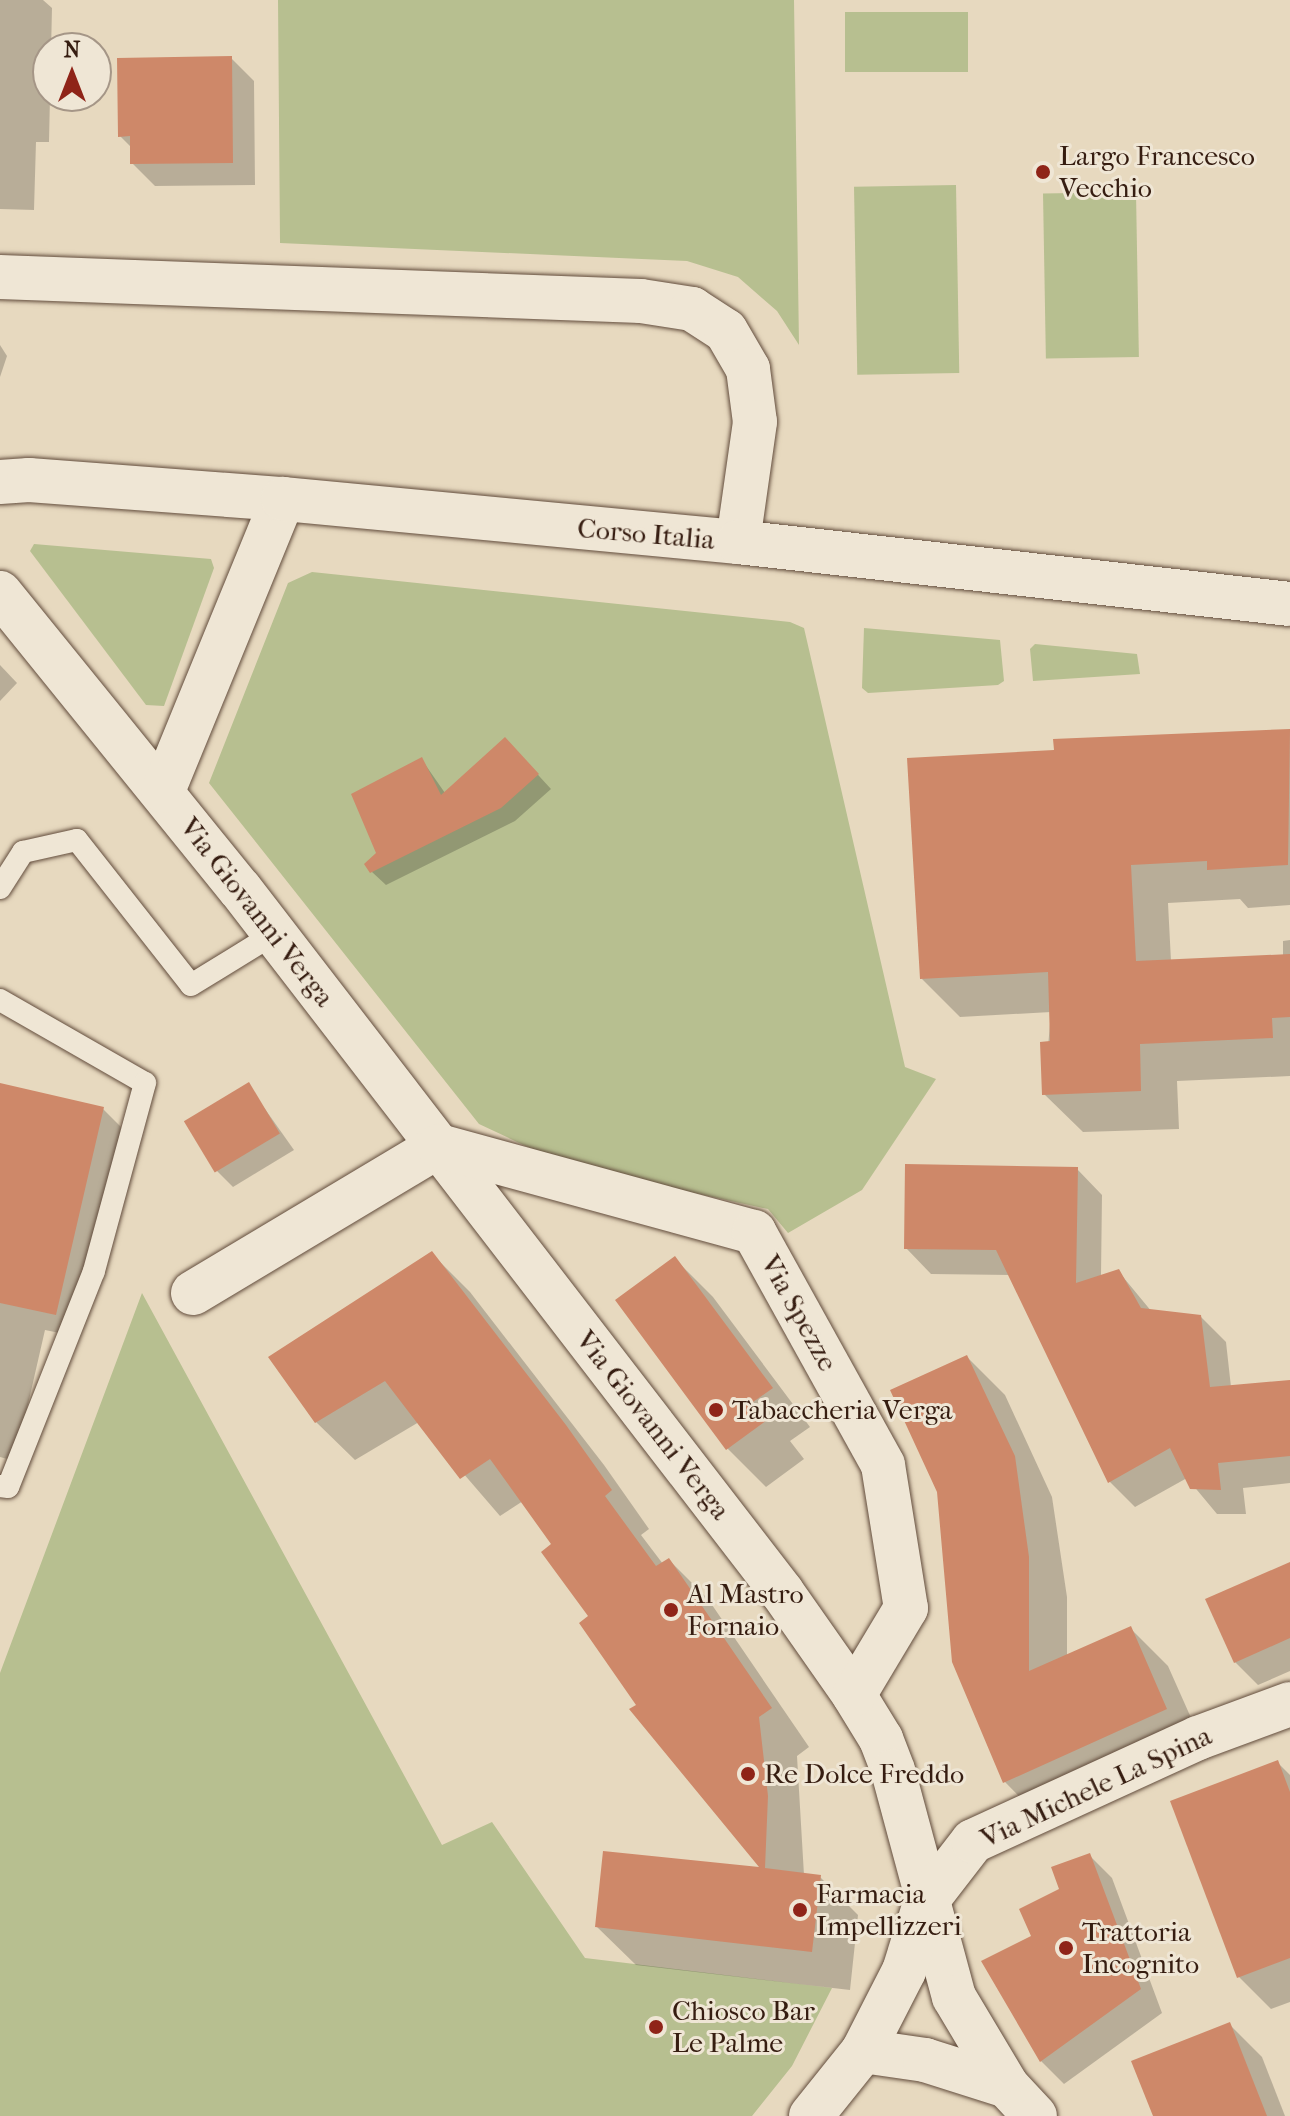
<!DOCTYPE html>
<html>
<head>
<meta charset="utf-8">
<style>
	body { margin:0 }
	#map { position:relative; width:1290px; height:2116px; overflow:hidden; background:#e7d9bf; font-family:"IM FELL French Canon",serif }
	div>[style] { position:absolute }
	.green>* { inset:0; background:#b7bf90; transform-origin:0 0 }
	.shadow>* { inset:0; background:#0003 }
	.building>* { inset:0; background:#ce8869; transform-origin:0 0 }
	.roads { filter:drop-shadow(0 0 2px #624c3c) drop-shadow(0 0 2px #624c3c) }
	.lane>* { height:22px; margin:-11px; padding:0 11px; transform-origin:11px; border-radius:11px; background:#efe6d5 }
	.street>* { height:44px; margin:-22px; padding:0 22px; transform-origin:22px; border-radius:22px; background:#efe6d5 }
	.secondary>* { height:44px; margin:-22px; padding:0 22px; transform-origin:22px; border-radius:22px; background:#efe6d5 }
	.dots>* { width:22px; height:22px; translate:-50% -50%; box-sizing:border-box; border:4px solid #efe6d5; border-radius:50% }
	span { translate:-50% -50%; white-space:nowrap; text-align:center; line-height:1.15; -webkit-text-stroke:6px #efe6d5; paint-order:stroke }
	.poi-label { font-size:28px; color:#361d11 }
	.left { translate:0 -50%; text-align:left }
	.street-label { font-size:28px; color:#361d11 }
	.north { position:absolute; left:32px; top:32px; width:80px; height:80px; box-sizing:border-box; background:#efe6d5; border:2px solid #a59687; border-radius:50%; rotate:0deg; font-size:22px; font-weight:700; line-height:32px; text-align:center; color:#361d11 }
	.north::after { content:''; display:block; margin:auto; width:28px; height:36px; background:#8f2418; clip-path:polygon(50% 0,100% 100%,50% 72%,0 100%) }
</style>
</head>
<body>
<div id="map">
	<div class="green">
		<i style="clip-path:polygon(278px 0,794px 0,799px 345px,777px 311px,738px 277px,687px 261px,280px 243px)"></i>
		<i style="left:968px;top:12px;width:60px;height:123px;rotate:90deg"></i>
		<i style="left:956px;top:185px;width:188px;height:102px;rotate:89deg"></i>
		<i style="left:1136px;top:192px;width:165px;height:93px;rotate:89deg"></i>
		<i style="clip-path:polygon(34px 544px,211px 559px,214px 568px,164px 706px,146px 705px,30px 551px)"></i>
		<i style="clip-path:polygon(312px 572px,790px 622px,804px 628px,905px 1067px,936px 1079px,862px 1190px,788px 1233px,768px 1209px,566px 1165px,479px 1124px,209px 783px,288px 583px)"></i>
		<i style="clip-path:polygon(864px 628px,1000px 640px,1004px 681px,998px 685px,868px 693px,862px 688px)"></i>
		<i style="clip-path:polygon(1035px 644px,1137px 654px,1140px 674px,1033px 681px,1030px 649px)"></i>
		<i style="clip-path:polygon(142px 1293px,442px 1845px,492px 1822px,585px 1958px,832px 1988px,792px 2066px,752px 2116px,0 2116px,0 1673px)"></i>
	</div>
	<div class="shadow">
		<i style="clip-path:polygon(0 0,43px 0,52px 8px,49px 142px,36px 142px,34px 210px,0 209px)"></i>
		<i style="clip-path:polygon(231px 58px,254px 81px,255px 185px,155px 186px,132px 163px,132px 148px,120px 136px)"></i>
		<i style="clip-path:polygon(0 345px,7px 356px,0 377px)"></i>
		<i style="clip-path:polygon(0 665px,17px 683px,0 701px)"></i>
		<i style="clip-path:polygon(1290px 730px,1290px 905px,1248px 908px,1240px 899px,1168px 903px,1171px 961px,1283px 956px,1283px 941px,1290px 940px,1290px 1076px,1177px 1081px,1179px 1129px,1083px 1132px,1044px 1094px,1051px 1012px,960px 1017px,922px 979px,1056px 751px,1055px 741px)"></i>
		<i style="clip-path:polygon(518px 753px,551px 789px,515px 821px,386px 885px,372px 872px,422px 760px,445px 793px)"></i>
		<i style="clip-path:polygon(0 1085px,103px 1109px,126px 1132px,79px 1337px,45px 1330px,15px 1461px,0 1457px)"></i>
		<i style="clip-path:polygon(248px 1085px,294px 1150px,233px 1187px,217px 1171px)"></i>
		<i style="clip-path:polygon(1077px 1169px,1102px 1195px,1101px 1277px,1119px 1272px,1152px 1312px,1200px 1316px,1226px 1342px,1231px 1387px,1290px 1382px,1290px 1483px,1243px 1488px,1246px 1514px,1217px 1514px,1187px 1478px,1135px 1507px,1110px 1482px,1010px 1275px,931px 1274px,906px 1248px)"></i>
		<i style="clip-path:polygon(432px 1254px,470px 1292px,604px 1465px,649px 1529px,641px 1535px,663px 1564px,669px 1560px,708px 1599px,809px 1747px,797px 1756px,804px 1875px,820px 1877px,858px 1915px,850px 1990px,636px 1965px,597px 1927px,764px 1870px,639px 1705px,554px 1544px,523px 1501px,500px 1516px,419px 1422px,355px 1460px,316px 1422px)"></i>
		<i style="clip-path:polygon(675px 1259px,713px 1297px,810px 1427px,790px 1441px,804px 1459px,766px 1487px,728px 1449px,618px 1301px)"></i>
		<i style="clip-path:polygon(967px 1357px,1005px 1395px,1052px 1497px,1067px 1597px,1067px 1657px,1130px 1628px,1168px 1666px,1204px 1747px,1043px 1821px,1005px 1782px,954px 1662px)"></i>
		<i style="clip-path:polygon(1290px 1564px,1290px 1671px,1258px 1685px,1235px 1662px)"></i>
		<i style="clip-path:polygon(1277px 1762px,1290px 1775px,1290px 2002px,1271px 2009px,1239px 1977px)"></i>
		<i style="clip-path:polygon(1089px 1855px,1112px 1878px,1162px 2013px,1064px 2084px,1041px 2061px,984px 1962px,1034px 1937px)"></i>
		<i style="clip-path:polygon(1229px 2024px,1262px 2057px,1285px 2116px,1155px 2116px)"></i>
	</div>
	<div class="building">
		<i style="clip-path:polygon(232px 56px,233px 163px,130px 164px,130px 136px,118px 137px,117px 58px)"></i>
		<i style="clip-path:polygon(1290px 729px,1288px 865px,1207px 870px,1207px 861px,1131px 865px,1136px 961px,1290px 954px,1290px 1017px,1272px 1018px,1273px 1038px,1140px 1044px,1141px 1091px,1042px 1095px,1040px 1042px,1050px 1041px,1048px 972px,920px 979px,907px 758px,1054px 750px,1053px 739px)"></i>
		<i style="clip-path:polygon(505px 737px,539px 774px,501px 808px,370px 873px,364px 864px,376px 853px,351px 794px,422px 757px,441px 795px)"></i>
		<i style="left:249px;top:1082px;width:60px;height:76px;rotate:59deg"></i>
		<i style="clip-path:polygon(0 1083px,104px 1107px,56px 1315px,0 1303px)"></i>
		<i style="clip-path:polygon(905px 1164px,1078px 1167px,1076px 1283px,1119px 1269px,1141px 1308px,1201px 1315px,1210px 1387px,1290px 1380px,1290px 1456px,1218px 1463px,1221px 1490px,1190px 1489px,1170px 1448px,1108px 1483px,996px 1250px,904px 1249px)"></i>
		<i style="clip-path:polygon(432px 1251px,566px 1425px,612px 1490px,605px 1496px,656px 1566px,669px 1558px,772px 1708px,759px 1717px,768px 1796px,765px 1868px,821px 1875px,812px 1952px,595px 1927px,603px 1851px,759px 1867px,629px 1709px,636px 1705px,579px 1623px,588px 1616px,541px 1552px,551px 1544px,490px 1459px,460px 1479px,385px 1381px,315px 1423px,268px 1357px)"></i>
		<i style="clip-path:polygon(675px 1256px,773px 1388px,753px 1402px,767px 1420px,726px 1450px,615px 1300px)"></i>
		<i style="clip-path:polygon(967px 1355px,1015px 1456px,1029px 1557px,1029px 1671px,1131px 1626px,1167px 1709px,1003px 1783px,952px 1662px,937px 1492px,890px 1390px)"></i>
		<i style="clip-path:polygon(1290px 1562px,1290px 1638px,1234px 1663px,1205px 1599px)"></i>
		<i style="clip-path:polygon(1278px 1760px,1290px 1792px,1290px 1958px,1237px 1978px,1170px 1801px)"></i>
		<i style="clip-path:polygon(1090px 1853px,1141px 1989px,1040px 2062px,981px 1961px,1031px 1936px,1019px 1909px,1059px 1889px,1051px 1867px)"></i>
		<i style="clip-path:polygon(1230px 2022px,1267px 2116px,1153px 2116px,1131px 2061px)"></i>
	</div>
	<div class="roads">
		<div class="lane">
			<i style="left:0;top:888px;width:43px;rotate:-57.4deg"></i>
			<i style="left:23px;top:852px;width:55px;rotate:-12.5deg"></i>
			<i style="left:77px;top:840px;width:184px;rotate:51.8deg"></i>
			<i style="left:191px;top:985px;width:97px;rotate:-31.6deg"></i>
			<i style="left:0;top:1000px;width:167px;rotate:29.8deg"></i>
			<i style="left:145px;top:1083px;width:195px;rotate:105.2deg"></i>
			<i style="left:94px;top:1271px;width:232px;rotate:111.7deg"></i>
			<i style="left:8px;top:1487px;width:8px;rotate:-173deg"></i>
		</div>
		<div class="street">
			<i style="left:0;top:277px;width:641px;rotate:2.14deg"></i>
			<i style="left:641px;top:301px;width:52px;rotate:8.9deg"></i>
			<i style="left:692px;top:309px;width:40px;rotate:32.9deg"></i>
			<i style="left:726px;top:331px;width:44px;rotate:59.9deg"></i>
			<i style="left:748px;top:369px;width:53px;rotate:82.5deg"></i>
			<i style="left:755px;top:422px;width:121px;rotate:98.1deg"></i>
			<i style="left:0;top:593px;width:381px;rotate:51deg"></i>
			<i style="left:240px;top:889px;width:888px;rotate:52.37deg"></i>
			<i style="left:782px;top:1592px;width:126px;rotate:55deg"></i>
			<i style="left:854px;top:1695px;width:52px;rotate:58.5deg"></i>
			<i style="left:881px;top:1739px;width:34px;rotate:69deg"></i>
			<i style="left:893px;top:1771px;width:234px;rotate:74.9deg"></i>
			<i style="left:954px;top:1997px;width:104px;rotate:59.2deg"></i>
			<i style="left:1007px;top:2086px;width:41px;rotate:47deg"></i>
			<i style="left:163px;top:791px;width:316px;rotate:-67.7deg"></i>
			<i style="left:193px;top:1293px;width:287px;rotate:-30.9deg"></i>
			<i style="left:439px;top:1146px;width:327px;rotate:15.3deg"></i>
			<i style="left:754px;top:1232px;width:266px;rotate:61deg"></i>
			<i style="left:883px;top:1465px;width:145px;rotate:80.9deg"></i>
			<i style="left:906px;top:1608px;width:101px;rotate:120.9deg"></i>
			<i style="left:863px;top:2051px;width:63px;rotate:8.3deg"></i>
			<i style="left:925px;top:2060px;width:86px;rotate:17.6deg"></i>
			<i style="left:811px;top:2116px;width:83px;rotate:-51.3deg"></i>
			<i style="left:863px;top:2051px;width:90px;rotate:-62.9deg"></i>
			<i style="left:904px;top:1971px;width:71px;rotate:-72.8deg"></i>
			<i style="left:925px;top:1903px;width:78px;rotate:-52.3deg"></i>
			<i style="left:973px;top:1841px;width:247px;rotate:-24.6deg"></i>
			<i style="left:1198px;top:1738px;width:98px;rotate:-20.3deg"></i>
		</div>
		<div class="secondary">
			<i style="left:0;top:482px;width:29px;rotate:-4deg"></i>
			<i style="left:29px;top:480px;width:255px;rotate:4.3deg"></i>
			<i style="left:283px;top:499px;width:457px;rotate:5.4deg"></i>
			<i style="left:738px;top:542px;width:555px;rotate:6.41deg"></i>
		</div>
	</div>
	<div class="dots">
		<i style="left:1043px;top:172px;background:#8f2418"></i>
		<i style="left:716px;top:1410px;background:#8f2418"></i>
		<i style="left:671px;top:1610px;background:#8f2418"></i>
		<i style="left:748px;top:1774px;background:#8f2418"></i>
		<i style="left:800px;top:1910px;background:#8f2418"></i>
		<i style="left:1066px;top:1948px;background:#8f2418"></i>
		<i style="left:656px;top:2027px;background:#8f2418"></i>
	</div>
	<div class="poi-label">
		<span class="left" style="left:1059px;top:172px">Largo Francesco<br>Vecchio</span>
		<span class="left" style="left:732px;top:1410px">Tabaccheria Verga</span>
		<span class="left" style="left:687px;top:1610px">Al Mastro<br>Fornaio</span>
		<span class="left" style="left:764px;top:1774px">Re Dolce Freddo</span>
		<span class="left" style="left:816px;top:1910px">Farmacia<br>Impellizzeri</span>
		<span class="left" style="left:1082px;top:1948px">Trattoria<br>Incognito</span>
		<span class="left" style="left:672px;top:2027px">Chiosco Bar<br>Le Palme</span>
	</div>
	<div class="street-label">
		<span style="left:646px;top:534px;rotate:5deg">Corso Italia</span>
		<span style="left:257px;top:912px;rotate:52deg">Via Giovanni Verga</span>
		<span style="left:799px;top:1313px;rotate:61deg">Via Spezze</span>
		<span style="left:653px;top:1425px;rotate:52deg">Via Giovanni Verga</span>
		<span style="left:1096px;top:1787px;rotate:-25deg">Via Michele La Spina</span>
	</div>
	<div class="north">N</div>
</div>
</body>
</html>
